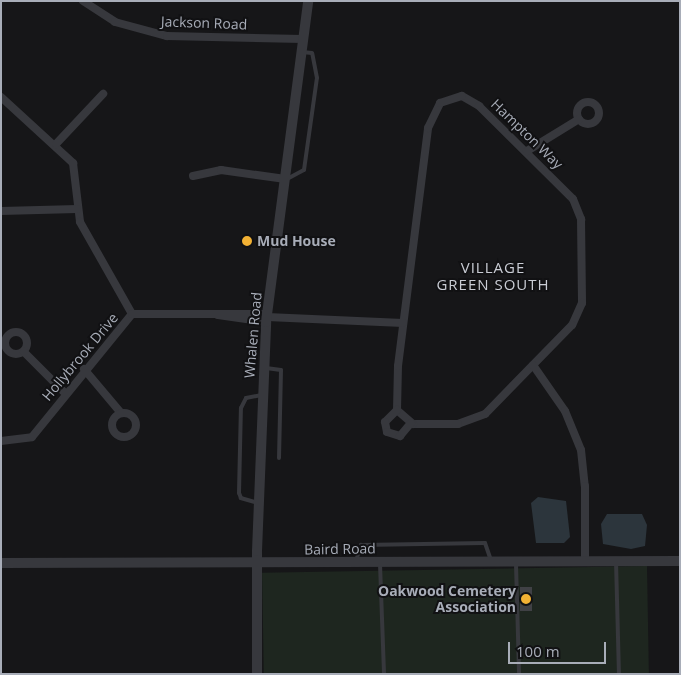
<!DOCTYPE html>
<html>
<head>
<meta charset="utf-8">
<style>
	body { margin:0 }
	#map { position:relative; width:681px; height:675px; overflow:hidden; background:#161618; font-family:"Open Sans",sans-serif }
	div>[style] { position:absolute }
	.green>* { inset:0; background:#1e261f; transform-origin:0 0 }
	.water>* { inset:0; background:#2c353c }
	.building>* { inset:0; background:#404145; transform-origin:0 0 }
	.service>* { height:4px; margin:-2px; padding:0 2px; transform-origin:2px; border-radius:2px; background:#37383d }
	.minor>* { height:8px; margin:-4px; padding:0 4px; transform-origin:4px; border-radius:4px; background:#37383d }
	.minor>.ring { margin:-4px; padding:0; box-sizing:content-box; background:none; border:8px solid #37383d; border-radius:50% }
	.tertiary>* { height:10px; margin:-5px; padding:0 5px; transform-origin:5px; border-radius:5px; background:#37383d }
	.dots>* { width:14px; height:14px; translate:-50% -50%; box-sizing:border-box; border:2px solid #111113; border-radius:50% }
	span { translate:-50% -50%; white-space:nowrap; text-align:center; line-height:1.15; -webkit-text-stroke:4px #111113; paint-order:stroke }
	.street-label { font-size:14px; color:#a8adb8 }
	.poi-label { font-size:14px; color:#a8adb8; font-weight:700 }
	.left { translate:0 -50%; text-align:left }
	.right { translate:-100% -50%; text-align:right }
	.neighbourhood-label { font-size:15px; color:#c9ccd4; letter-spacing:1px }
	.frame { position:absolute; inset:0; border:2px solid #a8adb8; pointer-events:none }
	.scale { position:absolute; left:508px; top:642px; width:98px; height:22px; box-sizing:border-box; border:2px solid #a8adb8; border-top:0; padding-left:6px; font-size:15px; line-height:18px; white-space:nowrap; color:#a8adb8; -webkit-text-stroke:4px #111113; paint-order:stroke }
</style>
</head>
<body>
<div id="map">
	<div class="green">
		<i style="left:647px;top:566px;width:108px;height:385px;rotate:89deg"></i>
	</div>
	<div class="water">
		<i style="clip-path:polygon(538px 497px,566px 501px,570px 537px,564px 543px,536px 543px,531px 503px)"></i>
		<i style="clip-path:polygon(607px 514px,642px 514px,647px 525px,645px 546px,631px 549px,603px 544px,601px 524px)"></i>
	</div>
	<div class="building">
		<i style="left:520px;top:587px;width:12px;height:24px"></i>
	</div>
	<div class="service">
		<i style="left:287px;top:179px;width:19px;rotate:-28deg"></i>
		<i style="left:304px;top:170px;width:93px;rotate:-82deg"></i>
		<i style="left:317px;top:78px;width:25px;rotate:-101deg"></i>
		<i style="left:312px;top:53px;width:10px;rotate:-174deg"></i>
		<i style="left:266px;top:368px;width:15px;rotate:8deg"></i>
		<i style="left:281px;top:370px;width:88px;rotate:91.3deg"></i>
		<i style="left:258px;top:503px;width:18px;rotate:-164deg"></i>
		<i style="left:241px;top:498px;width:5px;rotate:-112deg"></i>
		<i style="left:239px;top:493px;width:85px;rotate:-88.7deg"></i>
		<i style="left:241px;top:408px;width:11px;rotate:-63deg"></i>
		<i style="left:246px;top:398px;width:16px;rotate:-11deg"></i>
		<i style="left:356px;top:561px;width:17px;rotate:-73deg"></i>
		<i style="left:361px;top:545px;width:124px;rotate:-0.9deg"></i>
		<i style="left:485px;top:543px;width:18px;rotate:71deg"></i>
		<i style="left:616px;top:561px;width:113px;rotate:88.5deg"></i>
		<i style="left:380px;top:564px;width:110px;rotate:87.9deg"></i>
		<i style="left:516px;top:564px;width:110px;rotate:88.4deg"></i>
	</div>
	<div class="minor">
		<i style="left:83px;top:1px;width:38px;rotate:33deg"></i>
		<i style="left:115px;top:22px;width:54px;rotate:15.1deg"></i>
		<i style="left:167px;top:36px;width:136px;rotate:1.3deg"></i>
		<i style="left:462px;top:96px;width:20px;rotate:30deg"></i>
		<i style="left:479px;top:106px;width:132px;rotate:44.7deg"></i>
		<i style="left:573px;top:199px;width:22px;rotate:68deg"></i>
		<i style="left:581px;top:219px;width:84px;rotate:89.3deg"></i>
		<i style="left:582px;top:303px;width:24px;rotate:114deg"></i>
		<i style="left:572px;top:325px;width:124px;rotate:134.3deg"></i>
		<i style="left:485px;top:414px;width:29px;rotate:160deg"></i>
		<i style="left:458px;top:424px;width:45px;rotate:180deg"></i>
		<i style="left:413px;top:424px;width:21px;rotate:-139deg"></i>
		<i style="left:397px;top:410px;width:44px;rotate:-88.7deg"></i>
		<i style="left:398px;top:366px;width:240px;rotate:-82.8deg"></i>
		<i style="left:428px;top:128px;width:28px;rotate:-64deg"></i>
		<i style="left:440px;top:103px;width:23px;rotate:-18deg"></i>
		<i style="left:1px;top:97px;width:98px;rotate:42.5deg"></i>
		<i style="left:73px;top:163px;width:59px;rotate:83.2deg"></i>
		<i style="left:80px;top:222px;width:106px;rotate:60.5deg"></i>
		<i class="ring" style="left:577px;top:102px;width:14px;height:14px"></i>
		<i style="left:56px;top:144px;width:69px;rotate:-46.8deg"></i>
		<i style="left:527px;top:151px;width:61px;rotate:-31.6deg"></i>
		<i style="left:193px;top:176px;width:29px;rotate:-12deg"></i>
		<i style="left:221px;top:170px;width:65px;rotate:8deg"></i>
		<i style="left:1px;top:211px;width:76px;rotate:-1.5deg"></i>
		<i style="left:218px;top:315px;width:49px;rotate:8.3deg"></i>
		<i style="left:267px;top:317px;width:136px;rotate:2.5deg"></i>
		<i class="ring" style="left:5px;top:332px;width:14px;height:14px"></i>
		<i style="left:24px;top:352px;width:57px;rotate:45deg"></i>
		<i style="left:533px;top:365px;width:56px;rotate:55.2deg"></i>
		<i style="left:565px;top:411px;width:42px;rotate:67.7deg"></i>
		<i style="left:581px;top:450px;width:36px;rotate:84deg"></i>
		<i style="left:585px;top:486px;width:75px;rotate:90deg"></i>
		<i style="left:84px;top:369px;width:57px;rotate:49.9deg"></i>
		<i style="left:397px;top:410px;width:17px;rotate:135deg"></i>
		<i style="left:385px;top:422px;width:10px;rotate:79deg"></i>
		<i style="left:387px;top:432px;width:14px;rotate:17deg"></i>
		<i style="left:400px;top:436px;width:17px;rotate:-50deg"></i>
		<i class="ring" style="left:112px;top:413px;width:16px;height:16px"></i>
		<i style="left:1px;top:441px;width:31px;rotate:-7deg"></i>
		<i style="left:32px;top:437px;width:159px;rotate:-50.9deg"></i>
		<i style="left:132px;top:314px;width:135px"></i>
	</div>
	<div class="tertiary">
		<i style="left:1px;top:563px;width:679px;rotate:-0.17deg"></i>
		<i style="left:257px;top:674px;width:123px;rotate:-90deg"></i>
		<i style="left:257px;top:551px;width:229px;rotate:-87.7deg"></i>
		<i style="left:266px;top:322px;width:324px;rotate:-82.5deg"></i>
	</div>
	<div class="dots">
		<i style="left:247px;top:241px;background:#f2b134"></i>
		<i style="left:526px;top:599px;background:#f2b134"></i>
	</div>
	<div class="street-label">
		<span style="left:204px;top:23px;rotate:2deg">Jackson Road</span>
		<span style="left:527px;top:134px;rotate:44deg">Hampton Way</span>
		<span style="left:253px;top:335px;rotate:-85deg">Whalen Road</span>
		<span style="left:80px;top:357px;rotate:-50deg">Hollybrook Drive</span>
		<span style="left:340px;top:549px;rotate:-1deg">Baird Road</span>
	</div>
	<div class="poi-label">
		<span class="left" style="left:257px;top:241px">Mud House</span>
		<span class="right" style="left:516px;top:599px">Oakwood Cemetery<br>Association</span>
	</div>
	<div class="neighbourhood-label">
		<span style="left:493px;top:276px">VILLAGE<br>GREEN SOUTH</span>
	</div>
	<div class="frame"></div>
	<div class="scale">100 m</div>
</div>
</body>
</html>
